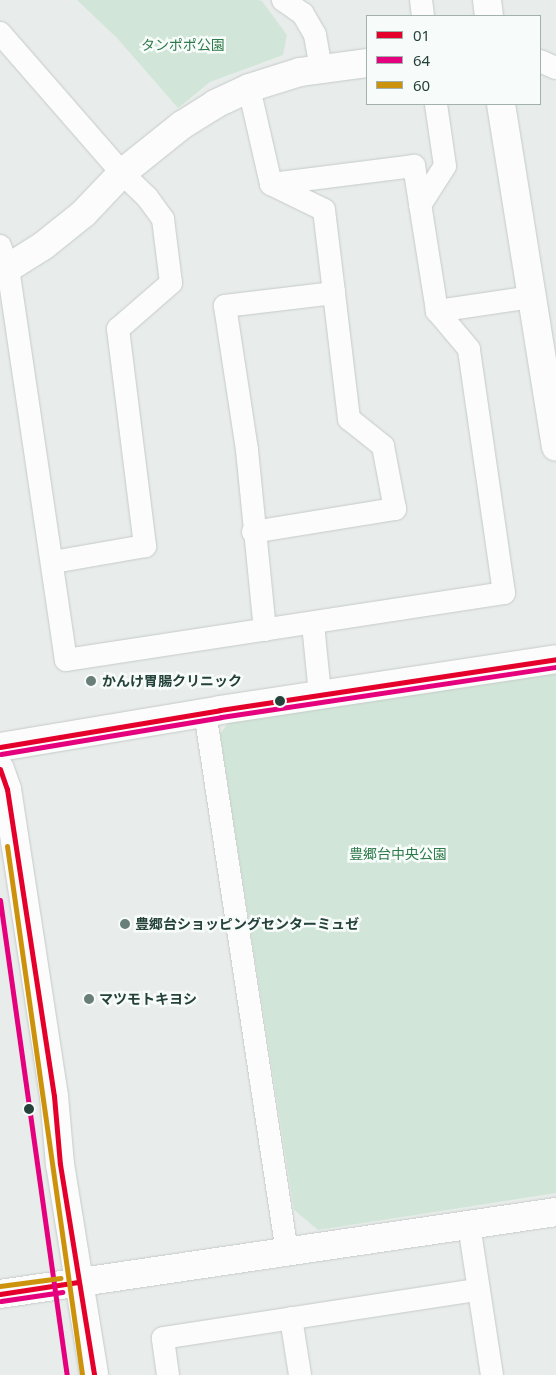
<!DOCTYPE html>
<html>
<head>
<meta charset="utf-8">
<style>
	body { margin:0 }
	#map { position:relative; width:556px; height:1375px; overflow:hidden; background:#e8edeb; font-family:"Noto Sans","Noto Sans JP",sans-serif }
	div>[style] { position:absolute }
	.green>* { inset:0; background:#d1e6d8 }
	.roads { filter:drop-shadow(0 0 1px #c5cac8) drop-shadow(0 0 1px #c5cac8) }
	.minor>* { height:22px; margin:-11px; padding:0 11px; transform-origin:11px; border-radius:11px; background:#fcfcfc }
	.tertiary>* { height:28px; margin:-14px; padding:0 14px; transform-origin:14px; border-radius:14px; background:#fcfcfc }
	.bus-1>* { height:5px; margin:-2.5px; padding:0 2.5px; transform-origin:2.5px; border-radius:2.5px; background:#e4002b }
	.bus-2>* { height:5px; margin:-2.5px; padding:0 2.5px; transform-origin:2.5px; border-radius:2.5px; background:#e5007d }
	.bus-3>* { height:5px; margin:-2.5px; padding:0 2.5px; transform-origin:2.5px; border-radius:2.5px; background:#cd920c }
	.dots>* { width:14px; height:14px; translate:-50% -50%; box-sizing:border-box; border:2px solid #f7fbf9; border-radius:50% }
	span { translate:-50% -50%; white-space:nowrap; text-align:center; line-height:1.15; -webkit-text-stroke:5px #f7fbf9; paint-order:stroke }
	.park-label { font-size:14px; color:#2d7a4b }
	.poi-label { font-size:14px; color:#24423a; font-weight:700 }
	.left { translate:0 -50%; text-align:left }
	.legend { position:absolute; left:366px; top:15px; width:175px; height:90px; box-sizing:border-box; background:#f7fbf9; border:1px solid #a3b1ad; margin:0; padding:6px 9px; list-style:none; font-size:15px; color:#24423a }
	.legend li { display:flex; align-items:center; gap:10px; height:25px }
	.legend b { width:25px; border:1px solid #a3b1ad }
</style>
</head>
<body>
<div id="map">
	<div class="green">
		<i style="clip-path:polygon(77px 0,258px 0,262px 1px,287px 35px,283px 55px,210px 82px,178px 108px,117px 38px)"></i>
		<i style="clip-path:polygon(556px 672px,556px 1193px,318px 1230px,294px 1210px,220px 734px,234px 715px)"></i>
	</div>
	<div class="roads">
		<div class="minor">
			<i style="left:283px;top:0;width:24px;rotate:35deg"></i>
			<i style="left:303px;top:14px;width:24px;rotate:60deg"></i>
			<i style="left:315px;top:35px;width:35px;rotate:80deg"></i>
			<i style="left:421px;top:0;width:16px;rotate:83deg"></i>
			<i style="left:0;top:33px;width:186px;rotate:48.9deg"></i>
			<i style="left:122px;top:173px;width:35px;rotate:44deg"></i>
			<i style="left:147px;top:197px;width:27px;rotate:54deg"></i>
			<i style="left:163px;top:219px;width:64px;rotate:82.9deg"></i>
			<i style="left:171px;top:283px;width:70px;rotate:139deg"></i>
			<i style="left:118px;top:329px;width:219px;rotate:82.9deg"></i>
			<i style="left:145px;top:546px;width:93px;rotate:170.1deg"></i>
			<i style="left:540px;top:61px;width:17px;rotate:24deg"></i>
			<i style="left:249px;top:88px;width:98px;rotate:77.1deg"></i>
			<i style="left:271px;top:184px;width:59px;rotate:26.1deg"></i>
			<i style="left:324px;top:210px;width:84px;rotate:83.1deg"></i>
			<i style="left:334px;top:293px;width:110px;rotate:173.2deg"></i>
			<i style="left:225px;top:306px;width:146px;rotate:81.3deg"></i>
			<i style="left:247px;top:450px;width:181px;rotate:84.3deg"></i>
			<i style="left:420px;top:205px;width:46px;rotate:-57.3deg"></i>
			<i style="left:445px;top:166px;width:63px;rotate:-98.3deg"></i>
			<i style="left:0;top:246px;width:23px;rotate:70deg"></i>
			<i style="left:8px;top:268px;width:396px;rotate:81.6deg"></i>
			<i style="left:66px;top:660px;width:443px;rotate:-8.7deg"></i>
			<i style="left:504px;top:593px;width:246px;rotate:-98.2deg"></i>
			<i style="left:469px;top:349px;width:50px;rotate:-130.1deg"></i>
			<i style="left:437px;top:311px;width:147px;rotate:-99deg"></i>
			<i style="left:414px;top:166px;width:144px;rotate:172.8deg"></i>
			<i style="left:437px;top:311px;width:96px;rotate:-8.4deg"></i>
			<i style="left:253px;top:532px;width:144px;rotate:-9.2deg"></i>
			<i style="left:395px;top:509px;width:64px;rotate:-100.8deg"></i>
			<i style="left:383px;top:446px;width:43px;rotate:-141.5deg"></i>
			<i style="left:349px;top:419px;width:127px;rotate:-96.8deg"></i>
			<i style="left:313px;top:624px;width:70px;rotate:84.3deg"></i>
			<i style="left:205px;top:712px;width:546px;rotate:81.37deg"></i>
			<i style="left:469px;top:1225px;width:152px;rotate:81.3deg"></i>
			<i style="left:291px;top:1318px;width:58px;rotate:81deg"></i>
			<i style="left:168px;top:1375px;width:37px;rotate:-98deg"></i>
			<i style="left:163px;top:1338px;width:319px;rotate:-8.7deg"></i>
		</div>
		<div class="tertiary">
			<i style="left:487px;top:0;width:16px;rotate:83deg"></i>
			<i style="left:501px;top:104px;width:347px;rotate:80.9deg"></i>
			<i style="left:0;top:270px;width:8px;rotate:-14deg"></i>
			<i style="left:8px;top:268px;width:41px;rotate:-32.2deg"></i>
			<i style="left:43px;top:246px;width:53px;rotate:-38.8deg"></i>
			<i style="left:84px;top:213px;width:55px;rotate:-46.5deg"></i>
			<i style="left:122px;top:173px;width:77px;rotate:-38.7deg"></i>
			<i style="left:182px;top:125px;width:39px;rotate:-32deg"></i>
			<i style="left:215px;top:104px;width:38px;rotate:-25deg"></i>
			<i style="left:249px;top:88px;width:53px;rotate:-17.4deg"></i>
			<i style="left:300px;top:72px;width:68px;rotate:-7.7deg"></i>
			<i style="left:0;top:747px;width:223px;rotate:-9.5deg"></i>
			<i style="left:220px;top:710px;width:340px;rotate:-8.6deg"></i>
			<i style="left:0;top:769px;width:21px;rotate:71deg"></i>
			<i style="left:7px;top:789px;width:311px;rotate:81.3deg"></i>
			<i style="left:54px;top:1096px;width:68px;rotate:85deg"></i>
			<i style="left:60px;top:1164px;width:214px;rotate:80.8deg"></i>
			<i style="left:0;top:1294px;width:562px;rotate:-8.39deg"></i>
		</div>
	</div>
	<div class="bus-1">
		<i style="left:0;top:747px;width:223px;rotate:-9.5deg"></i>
		<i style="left:220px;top:710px;width:340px;rotate:-8.6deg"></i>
		<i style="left:0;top:769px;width:21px;rotate:71deg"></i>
		<i style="left:7px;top:789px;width:311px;rotate:81.3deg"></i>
		<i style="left:54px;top:1096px;width:68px;rotate:85deg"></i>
		<i style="left:60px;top:1164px;width:214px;rotate:80.8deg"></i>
		<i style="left:0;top:1294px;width:79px;rotate:-8.7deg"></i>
	</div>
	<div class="bus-2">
		<i style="left:1px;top:754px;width:223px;rotate:-9.5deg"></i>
		<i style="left:221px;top:717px;width:339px;rotate:-8.5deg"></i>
		<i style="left:0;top:900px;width:480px;rotate:82deg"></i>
		<i style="left:1px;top:1301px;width:62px;rotate:-8.4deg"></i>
	</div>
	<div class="bus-3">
		<i style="left:7px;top:846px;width:533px;rotate:81.92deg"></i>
		<i style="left:0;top:1286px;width:61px;rotate:-7.6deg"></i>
	</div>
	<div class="dots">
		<i style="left:91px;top:681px;background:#697e78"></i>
		<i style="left:280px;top:701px;background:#24423a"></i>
		<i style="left:125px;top:924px;background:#697e78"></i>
		<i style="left:89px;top:999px;background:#697e78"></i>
		<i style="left:29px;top:1109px;background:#24423a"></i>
	</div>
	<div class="park-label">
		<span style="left:183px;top:45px">タンポポ公園</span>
		<span style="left:398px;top:854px">豊郷台中央公園</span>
	</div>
	<div class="poi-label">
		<span class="left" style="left:102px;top:681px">かんけ胃腸クリニック</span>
		<span class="left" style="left:135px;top:924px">豊郷台ショッピングセンターミュゼ</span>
		<span class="left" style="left:99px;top:999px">マツモトキヨシ</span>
	</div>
	<ul class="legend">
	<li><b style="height:6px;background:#e4002b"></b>01</li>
	<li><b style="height:6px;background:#e5007d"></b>64</li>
	<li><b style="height:6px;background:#cd920c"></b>60</li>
	</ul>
</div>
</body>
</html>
